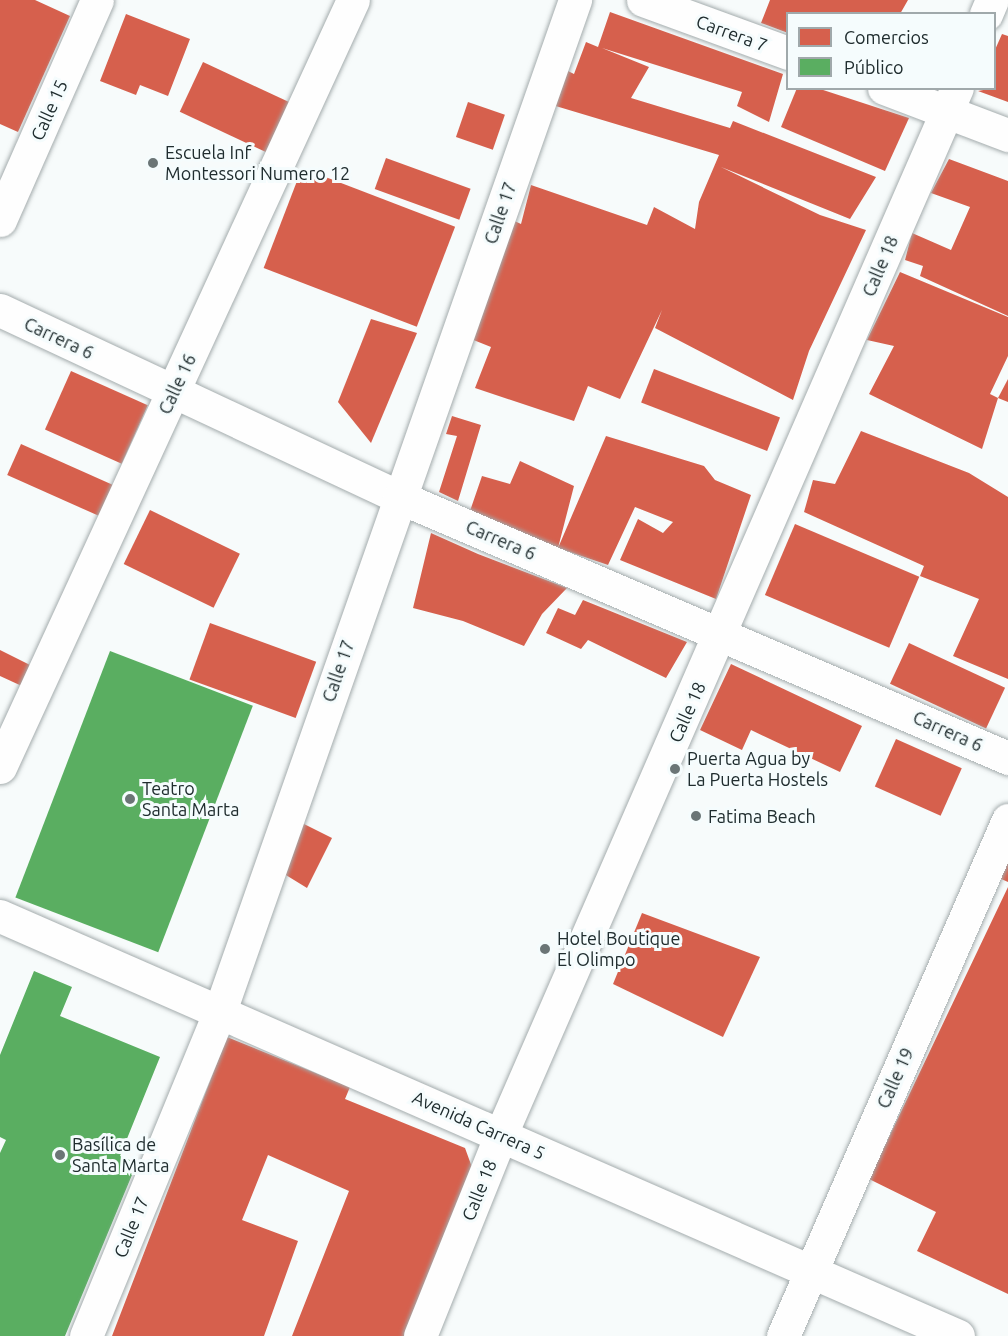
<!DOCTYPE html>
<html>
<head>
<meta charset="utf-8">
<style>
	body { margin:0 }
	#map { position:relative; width:1008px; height:1336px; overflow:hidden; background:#f7fbfb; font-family:Ubuntu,sans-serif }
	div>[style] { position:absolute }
	.shops>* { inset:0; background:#d6604d; transform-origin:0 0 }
	.public>* { inset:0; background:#5aae61; transform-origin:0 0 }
	.roads { filter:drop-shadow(0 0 2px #a4acad) drop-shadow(0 0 2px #a4acad) }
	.minor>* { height:33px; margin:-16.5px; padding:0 16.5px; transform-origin:16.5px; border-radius:16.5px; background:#fefefe }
	.dots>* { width:16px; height:16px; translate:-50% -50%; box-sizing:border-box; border:3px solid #f5fcfd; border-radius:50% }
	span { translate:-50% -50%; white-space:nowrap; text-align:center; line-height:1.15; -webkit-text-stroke:6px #f5fcfd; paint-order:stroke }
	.street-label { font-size:18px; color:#202d2f }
	.poi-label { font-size:18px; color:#202d2f }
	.left { translate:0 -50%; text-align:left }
	.legend { position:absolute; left:786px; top:12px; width:210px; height:78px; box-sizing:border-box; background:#f5fcfd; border:2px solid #a0a9ab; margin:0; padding:8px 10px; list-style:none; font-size:18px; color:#202d2f }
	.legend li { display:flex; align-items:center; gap:12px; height:30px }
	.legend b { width:30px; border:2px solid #a0a9ab }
</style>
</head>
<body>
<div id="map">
	<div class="shops">
		<i style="clip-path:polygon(0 0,35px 0,70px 16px,18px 132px,0 124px)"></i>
		<i style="clip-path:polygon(770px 0,908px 0,900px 14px,788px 14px,788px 33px,761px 23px)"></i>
		<i style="clip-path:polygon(610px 12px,783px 74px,769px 122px,737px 106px,742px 92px,602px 48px,649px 67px,631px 98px,730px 128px,733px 121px,876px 177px,850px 219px,721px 167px,820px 215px,866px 230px,809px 351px,793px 400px,655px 328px,662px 310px,620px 399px,588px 386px,574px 421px,475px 388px,491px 347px,471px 339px,508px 218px,521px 224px,531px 185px,647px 225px,654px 207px,695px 229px,699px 202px,719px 155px,549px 104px,564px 69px,574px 74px,586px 42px,598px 47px)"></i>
		<i style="clip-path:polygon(126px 14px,190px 39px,168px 96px,140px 85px,136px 95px,100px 81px)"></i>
		<i style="clip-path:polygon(1002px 34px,1008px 36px,1008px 102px,978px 91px,994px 88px,994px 52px)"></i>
		<i style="left:203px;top:62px;width:99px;height:55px;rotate:25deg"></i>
		<i style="clip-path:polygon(797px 88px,817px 88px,909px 118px,885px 171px,781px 127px)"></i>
		<i style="left:468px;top:102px;width:39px;height:37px;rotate:19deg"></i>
		<i style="left:386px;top:158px;width:90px;height:33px;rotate:20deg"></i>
		<i style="clip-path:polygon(949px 159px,1008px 181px,1008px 316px,920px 276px,923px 266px,905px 260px,912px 233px,951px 250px,970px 207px,931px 193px)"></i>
		<i style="left:302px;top:168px;width:164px;height:107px;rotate:21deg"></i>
		<i style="clip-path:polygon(900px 272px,1008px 317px,1008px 356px,990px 394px,998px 398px,982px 449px,869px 394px,894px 346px,867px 340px)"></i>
		<i style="clip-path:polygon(371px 319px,417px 333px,371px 443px,338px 402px)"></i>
		<i style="left:654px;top:369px;width:135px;height:36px;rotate:21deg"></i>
		<i style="left:71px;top:371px;width:84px;height:64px;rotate:24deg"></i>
		<i style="clip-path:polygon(1008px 379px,1008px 402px,998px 398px)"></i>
		<i style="clip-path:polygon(452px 416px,481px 425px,458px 501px,439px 492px,457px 436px,446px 434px)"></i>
		<i style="clip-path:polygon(861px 431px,969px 473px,1008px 497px,1008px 679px,953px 656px,979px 599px,920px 576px,924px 566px,804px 512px,813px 480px,835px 484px)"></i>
		<i style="clip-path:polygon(606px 436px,704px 466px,715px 480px,751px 495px,716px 599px,620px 560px,638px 519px,663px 533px,673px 522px,635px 507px,608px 565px,558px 548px)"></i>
		<i style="left:21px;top:444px;width:102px;height:34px;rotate:24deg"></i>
		<i style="clip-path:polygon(520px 461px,574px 486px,558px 548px,470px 511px,482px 476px,510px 484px)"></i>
		<i style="left:150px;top:510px;width:100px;height:60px;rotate:26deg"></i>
		<i style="left:795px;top:524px;width:135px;height:77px;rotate:23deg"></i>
		<i style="clip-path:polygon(431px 533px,478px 554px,567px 588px,542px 614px,524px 646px,463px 621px,413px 608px)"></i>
		<i style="clip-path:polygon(583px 600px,687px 642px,666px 678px,588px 640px,581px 649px,546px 633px,558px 608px,575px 615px)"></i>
		<i style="left:210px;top:623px;width:113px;height:60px;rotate:20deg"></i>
		<i style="left:909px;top:643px;width:106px;height:45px;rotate:25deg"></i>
		<i style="clip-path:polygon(0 650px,34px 667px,24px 687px,0 676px)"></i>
		<i style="clip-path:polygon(731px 664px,862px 726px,840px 772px,751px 730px,742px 750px,700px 730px)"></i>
		<i style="left:896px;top:739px;width:72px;height:52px;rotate:24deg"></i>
		<i style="clip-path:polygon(302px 823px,332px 838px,307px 888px,281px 872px)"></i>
		<i style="clip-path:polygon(1008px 861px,1008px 882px,999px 878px)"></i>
		<i style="clip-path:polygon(1008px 887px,1008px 1294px,917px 1251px,936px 1212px,869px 1179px)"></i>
		<i style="clip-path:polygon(642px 913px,760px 957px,723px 1037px,613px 984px)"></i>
		<i style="clip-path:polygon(227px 1037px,350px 1087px,345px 1099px,465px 1148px,473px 1170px,404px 1336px,292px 1336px,349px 1191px,268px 1155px,242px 1220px,298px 1241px,264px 1336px,112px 1336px)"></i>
	</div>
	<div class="public">
		<i style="left:110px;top:651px;width:153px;height:264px;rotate:21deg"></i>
		<i style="clip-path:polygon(34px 971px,72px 987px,60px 1016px,160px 1057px,120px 1156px,137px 1163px,65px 1336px,0 1336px,0 1153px,6px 1140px,0 1137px,0 1055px)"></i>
	</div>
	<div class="roads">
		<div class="minor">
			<i style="left:643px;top:0;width:154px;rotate:20.1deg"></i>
			<i style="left:986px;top:14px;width:15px;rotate:-67deg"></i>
			<i style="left:884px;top:88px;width:133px;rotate:20.8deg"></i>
			<i style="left:0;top:220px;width:240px;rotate:-66.2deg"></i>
			<i style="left:0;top:310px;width:441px;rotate:25.1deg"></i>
			<i style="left:399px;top:497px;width:663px;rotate:23.2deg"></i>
			<i style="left:0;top:767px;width:844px;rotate:-65.29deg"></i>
			<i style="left:0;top:916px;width:1046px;rotate:23.67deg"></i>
			<i style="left:86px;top:1336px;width:352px;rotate:-67.6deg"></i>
			<i style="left:220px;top:1011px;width:1072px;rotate:-70.65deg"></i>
			<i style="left:420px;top:1336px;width:218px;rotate:-68.1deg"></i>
			<i style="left:501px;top:1134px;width:1141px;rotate:-66.45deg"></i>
			<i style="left:783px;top:1336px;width:563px;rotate:-66.44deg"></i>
		</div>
	</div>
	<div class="dots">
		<i style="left:153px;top:163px;background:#6b7576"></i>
		<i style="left:675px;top:769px;background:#6b7576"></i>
		<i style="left:130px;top:799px;background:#6b7576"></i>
		<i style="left:696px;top:816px;background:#6b7576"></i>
		<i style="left:545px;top:949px;background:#6b7576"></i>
		<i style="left:60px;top:1155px;background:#6b7576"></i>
	</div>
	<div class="street-label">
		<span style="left:732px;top:33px;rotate:20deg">Carrera 7</span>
		<span style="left:49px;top:110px;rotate:-66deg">Calle 15</span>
		<span style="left:500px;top:213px;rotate:-71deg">Calle 17</span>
		<span style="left:880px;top:266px;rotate:-67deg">Calle 18</span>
		<span style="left:59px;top:338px;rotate:25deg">Carrera 6</span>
		<span style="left:177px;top:384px;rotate:-65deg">Calle 16</span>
		<span style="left:501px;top:540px;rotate:23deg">Carrera 6</span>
		<span style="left:338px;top:671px;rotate:-71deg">Calle 17</span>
		<span style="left:687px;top:712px;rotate:-66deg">Calle 18</span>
		<span style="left:948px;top:731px;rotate:24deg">Carrera 6</span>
		<span style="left:895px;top:1078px;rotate:-66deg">Calle 19</span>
		<span style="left:479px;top:1125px;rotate:24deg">Avenida Carrera 5</span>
		<span style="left:479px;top:1190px;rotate:-68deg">Calle 18</span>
		<span style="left:131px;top:1227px;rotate:-68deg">Calle 17</span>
	</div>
	<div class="poi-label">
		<span class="left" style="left:165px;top:163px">Escuela Inf<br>Montessori Numero 12</span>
		<span class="left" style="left:687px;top:769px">Puerta Agua by<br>La Puerta Hostels</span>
		<span class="left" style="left:142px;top:799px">Teatro<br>Santa Marta</span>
		<span class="left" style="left:708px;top:816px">Fatima Beach</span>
		<span class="left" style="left:557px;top:949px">Hotel Boutique<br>El Olimpo</span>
		<span class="left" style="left:72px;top:1155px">Basílica de<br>Santa Marta</span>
	</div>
	<ul class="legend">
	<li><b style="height:16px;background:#d6604d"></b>Comercios</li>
	<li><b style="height:16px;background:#5aae61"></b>Público</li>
	</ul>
</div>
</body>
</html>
